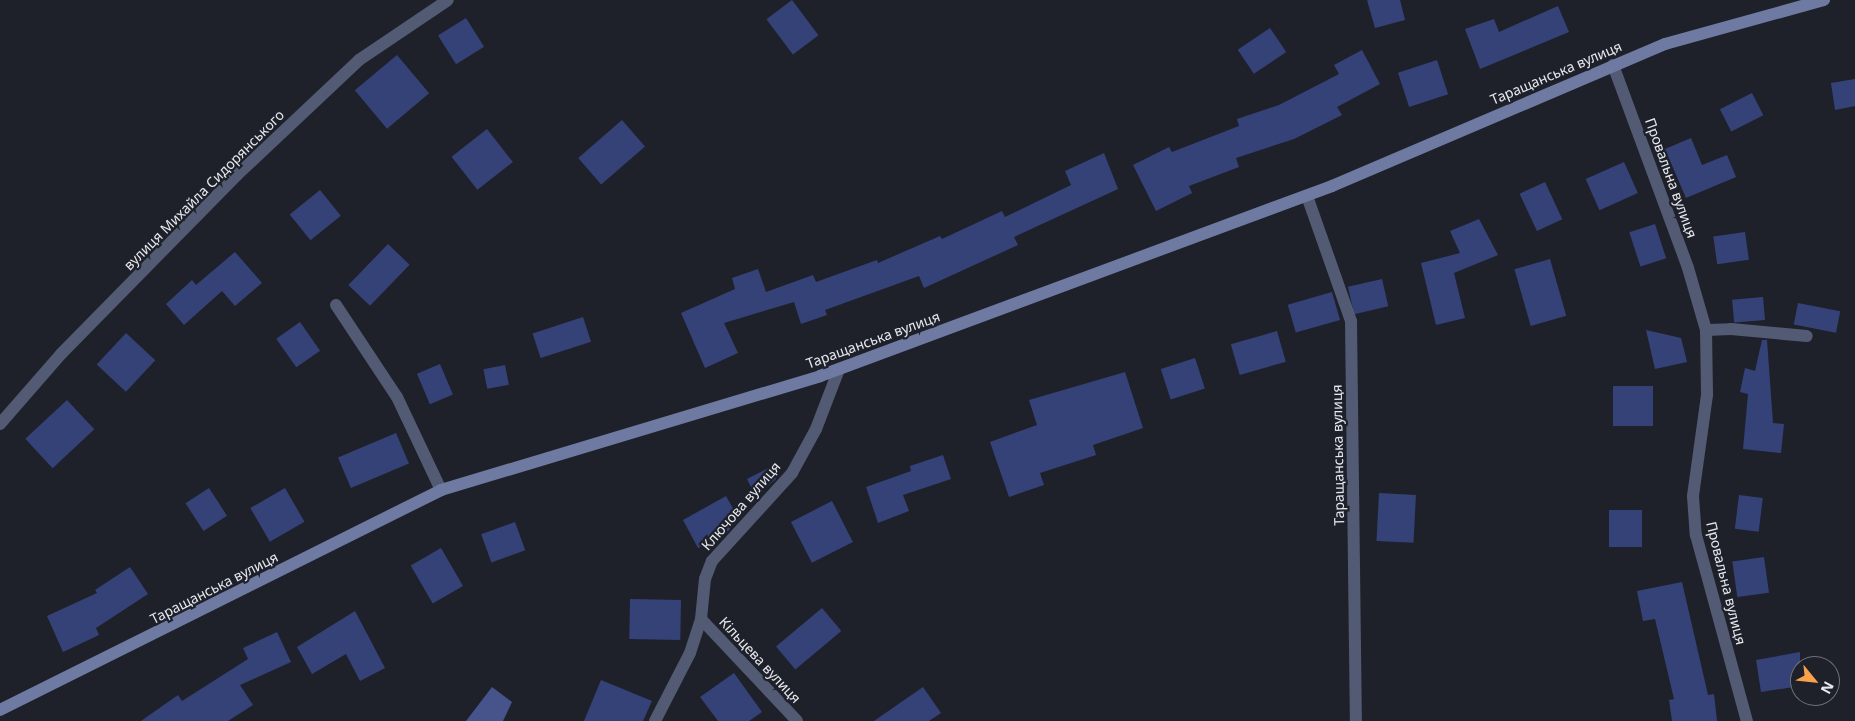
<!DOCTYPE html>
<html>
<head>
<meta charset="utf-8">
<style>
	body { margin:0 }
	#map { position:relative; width:1855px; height:721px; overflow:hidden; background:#1e212a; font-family:"Noto Sans",sans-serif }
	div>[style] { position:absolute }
	.forest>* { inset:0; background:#46548b }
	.building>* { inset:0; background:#354278; transform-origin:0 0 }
	.minor>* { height:12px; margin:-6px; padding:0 6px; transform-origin:6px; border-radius:6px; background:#535a73 }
	.secondary>* { height:12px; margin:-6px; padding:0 6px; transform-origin:6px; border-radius:6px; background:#6e7aa2 }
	span { translate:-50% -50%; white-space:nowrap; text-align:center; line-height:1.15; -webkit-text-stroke:4.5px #1e212a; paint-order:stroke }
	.street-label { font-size:14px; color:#e7e9ef }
	.north { position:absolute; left:1790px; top:656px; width:50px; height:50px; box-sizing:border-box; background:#1e212a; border:1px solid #6e7179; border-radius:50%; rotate:118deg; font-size:14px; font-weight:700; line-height:20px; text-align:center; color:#e7e9ef }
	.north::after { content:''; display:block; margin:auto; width:18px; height:22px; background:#f8a04b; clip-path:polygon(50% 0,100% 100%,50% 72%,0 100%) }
</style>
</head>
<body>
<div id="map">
	<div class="forest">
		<i style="clip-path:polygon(492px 687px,512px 702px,503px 721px,466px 721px)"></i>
	</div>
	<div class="building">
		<i style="left:792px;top:0;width:44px;height:32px;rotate:53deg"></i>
		<i style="clip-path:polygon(1367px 0,1400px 0,1405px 20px,1375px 28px)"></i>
		<i style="clip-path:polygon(1558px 6px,1569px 32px,1480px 69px,1465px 29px,1494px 19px,1499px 32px)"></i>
		<i style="left:466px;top:18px;width:34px;height:33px;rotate:58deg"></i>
		<i style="left:1270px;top:28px;width:29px;height:39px;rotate:56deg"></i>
		<i style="clip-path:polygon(1362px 50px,1380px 84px,1337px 107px,1342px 115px,1294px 139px,1236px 158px,1239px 167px,1189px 186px,1192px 193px,1156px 211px,1133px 165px,1169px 147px,1172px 152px,1239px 126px,1237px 119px,1279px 105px,1339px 74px,1334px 65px)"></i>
		<i style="left:397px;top:55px;width:50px;height:55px;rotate:50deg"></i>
		<i style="left:1437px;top:60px;width:36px;height:41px;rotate:72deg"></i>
		<i style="clip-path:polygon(1855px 79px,1855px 106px,1835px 110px,1831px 83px)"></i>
		<i style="left:1752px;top:93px;width:25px;height:36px;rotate:63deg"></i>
		<i style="left:622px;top:120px;width:35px;height:58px;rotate:49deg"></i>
		<i style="left:487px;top:129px;width:42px;height:45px;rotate:52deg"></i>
		<i style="clip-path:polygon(1691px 138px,1702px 165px,1727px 155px,1736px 177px,1686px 198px,1665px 149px)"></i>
		<i style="clip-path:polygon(1104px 153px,1118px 189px,1014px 237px,1018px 245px,924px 288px,919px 276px,825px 310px,827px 315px,801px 324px,794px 302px,724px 323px,738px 353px,705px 368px,681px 313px,735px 289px,732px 278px,758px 269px,766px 292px,813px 275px,816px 282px,877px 260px,878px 263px,940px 236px,942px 239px,1002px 211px,1005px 217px,1071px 185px,1065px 171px)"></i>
		<i style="left:1624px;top:162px;width:34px;height:42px;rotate:66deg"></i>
		<i style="left:1545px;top:182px;width:41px;height:28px;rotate:65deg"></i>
		<i style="left:320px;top:190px;width:33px;height:39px;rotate:51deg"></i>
		<i style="clip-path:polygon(1479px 219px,1498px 255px,1454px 273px,1465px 318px,1436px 325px,1421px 263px,1460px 253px,1450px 231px)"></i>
		<i style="left:1655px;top:224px;width:36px;height:27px;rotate:72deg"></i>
		<i style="left:1745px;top:232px;width:28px;height:32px;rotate:82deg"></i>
		<i style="left:388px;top:244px;width:30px;height:57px;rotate:44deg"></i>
		<i style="clip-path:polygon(235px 252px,262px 283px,235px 306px,222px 291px,184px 325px,166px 304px,192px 280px,196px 285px)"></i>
		<i style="left:1550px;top:259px;width:59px;height:37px;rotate:74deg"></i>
		<i style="left:1382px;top:279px;width:28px;height:35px;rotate:77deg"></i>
		<i style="left:1332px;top:292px;width:29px;height:46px;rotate:74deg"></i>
		<i style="left:1763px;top:297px;width:23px;height:31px;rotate:85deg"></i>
		<i style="left:1798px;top:303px;width:43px;height:22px;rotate:11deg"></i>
		<i style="left:583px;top:317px;width:26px;height:53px;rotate:72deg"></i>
		<i style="left:300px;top:322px;width:35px;height:29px;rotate:55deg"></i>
		<i style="clip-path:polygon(1646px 330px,1681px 338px,1687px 362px,1655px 369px)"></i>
		<i style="left:1277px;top:331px;width:32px;height:48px;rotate:74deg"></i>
		<i style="left:126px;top:333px;width:40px;height:43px;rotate:43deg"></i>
		<i style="clip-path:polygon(1762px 340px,1767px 340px,1773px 423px,1784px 424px,1781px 453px,1743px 449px,1748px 394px,1740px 392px,1745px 368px,1755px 371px)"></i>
		<i style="left:1195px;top:358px;width:32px;height:36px;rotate:72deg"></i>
		<i style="left:440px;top:364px;width:33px;height:25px;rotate:67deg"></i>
		<i style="left:505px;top:365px;width:20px;height:22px;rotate:79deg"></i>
		<i style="clip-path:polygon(1125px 372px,1143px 428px,1093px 445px,1096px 455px,1040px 473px,1044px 485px,1009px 497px,990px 442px,1037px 425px,1029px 400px)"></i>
		<i style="left:1613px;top:386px;width:40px;height:40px"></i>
		<i style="left:67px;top:400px;width:40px;height:57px;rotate:47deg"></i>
		<i style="left:396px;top:433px;width:33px;height:63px;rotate:67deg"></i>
		<i style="clip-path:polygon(943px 455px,951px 479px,903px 495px,909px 511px,878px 523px,866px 487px,911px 471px,910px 466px)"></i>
		<i style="clip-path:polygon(770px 467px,776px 479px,756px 497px,747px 479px)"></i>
		<i style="left:209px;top:488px;width:33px;height:28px;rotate:57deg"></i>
		<i style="left:285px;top:488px;width:39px;height:40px;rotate:60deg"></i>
		<i style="left:1379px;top:493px;width:37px;height:48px;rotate:3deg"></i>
		<i style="left:1739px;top:495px;width:24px;height:34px;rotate:7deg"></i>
		<i style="clip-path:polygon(726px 496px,739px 519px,728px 531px,698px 548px,683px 520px)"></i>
		<i style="left:832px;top:501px;width:46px;height:46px;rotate:63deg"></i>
		<i style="left:1609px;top:510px;width:33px;height:37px"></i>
		<i style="left:515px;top:522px;width:30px;height:36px;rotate:70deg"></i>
		<i style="left:441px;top:548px;width:44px;height:35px;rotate:60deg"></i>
		<i style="left:1764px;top:557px;width:36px;height:32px;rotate:82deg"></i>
		<i style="clip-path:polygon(130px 567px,148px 594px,96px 628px,99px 635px,63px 652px,47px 616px,97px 593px,95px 590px)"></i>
		<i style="clip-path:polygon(1682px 582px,1708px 695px,1714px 694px,1717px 721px,1672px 721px,1669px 700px,1674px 699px,1655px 619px,1643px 621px,1637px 591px)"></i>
		<i style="left:630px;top:599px;width:51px;height:40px;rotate:1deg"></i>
		<i style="left:822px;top:608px;width:30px;height:60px;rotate:50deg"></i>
		<i style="clip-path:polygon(355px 611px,385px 668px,360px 681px,346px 654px,312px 674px,297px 647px)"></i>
		<i style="clip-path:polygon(277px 632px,291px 662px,240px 685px,253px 705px,228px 721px,141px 721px,178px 695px,182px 701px,248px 659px,243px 648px)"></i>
		<i style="clip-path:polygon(1800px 652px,1800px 686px,1761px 692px,1756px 660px)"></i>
		<i style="clip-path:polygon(734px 673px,762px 712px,749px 721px,718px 721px,700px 697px)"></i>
		<i style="clip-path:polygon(601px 680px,652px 701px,643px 721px,584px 721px)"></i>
		<i style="clip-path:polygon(923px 687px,941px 713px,929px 721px,874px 721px)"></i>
	</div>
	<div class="minor">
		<i style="left:1613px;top:65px;width:216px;rotate:69.7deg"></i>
		<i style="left:1688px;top:268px;width:65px;rotate:73.8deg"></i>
		<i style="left:1706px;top:330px;width:65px;rotate:89.1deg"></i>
		<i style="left:1707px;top:395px;width:102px;rotate:97.9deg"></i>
		<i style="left:1693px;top:496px;width:39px;rotate:86deg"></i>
		<i style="left:1696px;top:535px;width:193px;rotate:74.7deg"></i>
		<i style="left:1307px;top:196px;width:133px;rotate:70.6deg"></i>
		<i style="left:1351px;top:321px;width:400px;rotate:89.3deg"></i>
		<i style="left:336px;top:305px;width:110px;rotate:56.5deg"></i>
		<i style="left:397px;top:397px;width:103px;rotate:64.7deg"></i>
		<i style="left:1706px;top:330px;width:25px;rotate:-2deg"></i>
		<i style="left:1731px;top:329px;width:76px;rotate:5.3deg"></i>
		<i style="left:0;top:424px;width:93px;rotate:-48.9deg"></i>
		<i style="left:61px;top:354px;width:251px;rotate:-45.5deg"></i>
		<i style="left:237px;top:175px;width:168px;rotate:-43.3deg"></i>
		<i style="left:359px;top:60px;width:107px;rotate:-34deg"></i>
		<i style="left:701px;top:619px;width:140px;rotate:46.7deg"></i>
		<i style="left:655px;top:721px;width:76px;rotate:-62.8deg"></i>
		<i style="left:690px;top:653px;width:36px;rotate:-72deg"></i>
		<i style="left:701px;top:619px;width:40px;rotate:-84.3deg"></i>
		<i style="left:705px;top:579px;width:19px;rotate:-69deg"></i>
		<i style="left:712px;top:561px;width:119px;rotate:-47.7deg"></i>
		<i style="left:792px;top:473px;width:50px;rotate:-61.4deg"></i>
		<i style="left:816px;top:429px;width:64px;rotate:-69deg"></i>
	</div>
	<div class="secondary">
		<i style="left:0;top:710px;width:493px;rotate:-26.5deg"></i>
		<i style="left:441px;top:490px;width:396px;rotate:-16.7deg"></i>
		<i style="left:820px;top:376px;width:546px;rotate:-20.36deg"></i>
		<i style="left:1332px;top:186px;width:362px;rotate:-23.1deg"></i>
		<i style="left:1665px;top:44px;width:165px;rotate:-15.5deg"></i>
	</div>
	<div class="street-label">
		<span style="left:1556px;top:73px;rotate:-23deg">Таращанська вулиця</span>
		<span style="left:1671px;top:178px;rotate:70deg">Провальна вулиця</span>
		<span style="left:204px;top:190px;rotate:-45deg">вулиця Михайла Сидорянського</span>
		<span style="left:873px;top:340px;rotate:-20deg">Таращанська вулиця</span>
		<span style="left:1338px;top:455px;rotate:-91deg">Таращанська вулиця</span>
		<span style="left:741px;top:506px;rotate:-49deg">Ключова вулиця</span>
		<span style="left:1726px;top:583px;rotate:76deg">Провальна вулиця</span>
		<span style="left:214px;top:588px;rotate:-27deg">Таращанська вулиця</span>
		<span style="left:760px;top:660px;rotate:47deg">Кільцева вулиця</span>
	</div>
	<div class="north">N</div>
</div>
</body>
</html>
